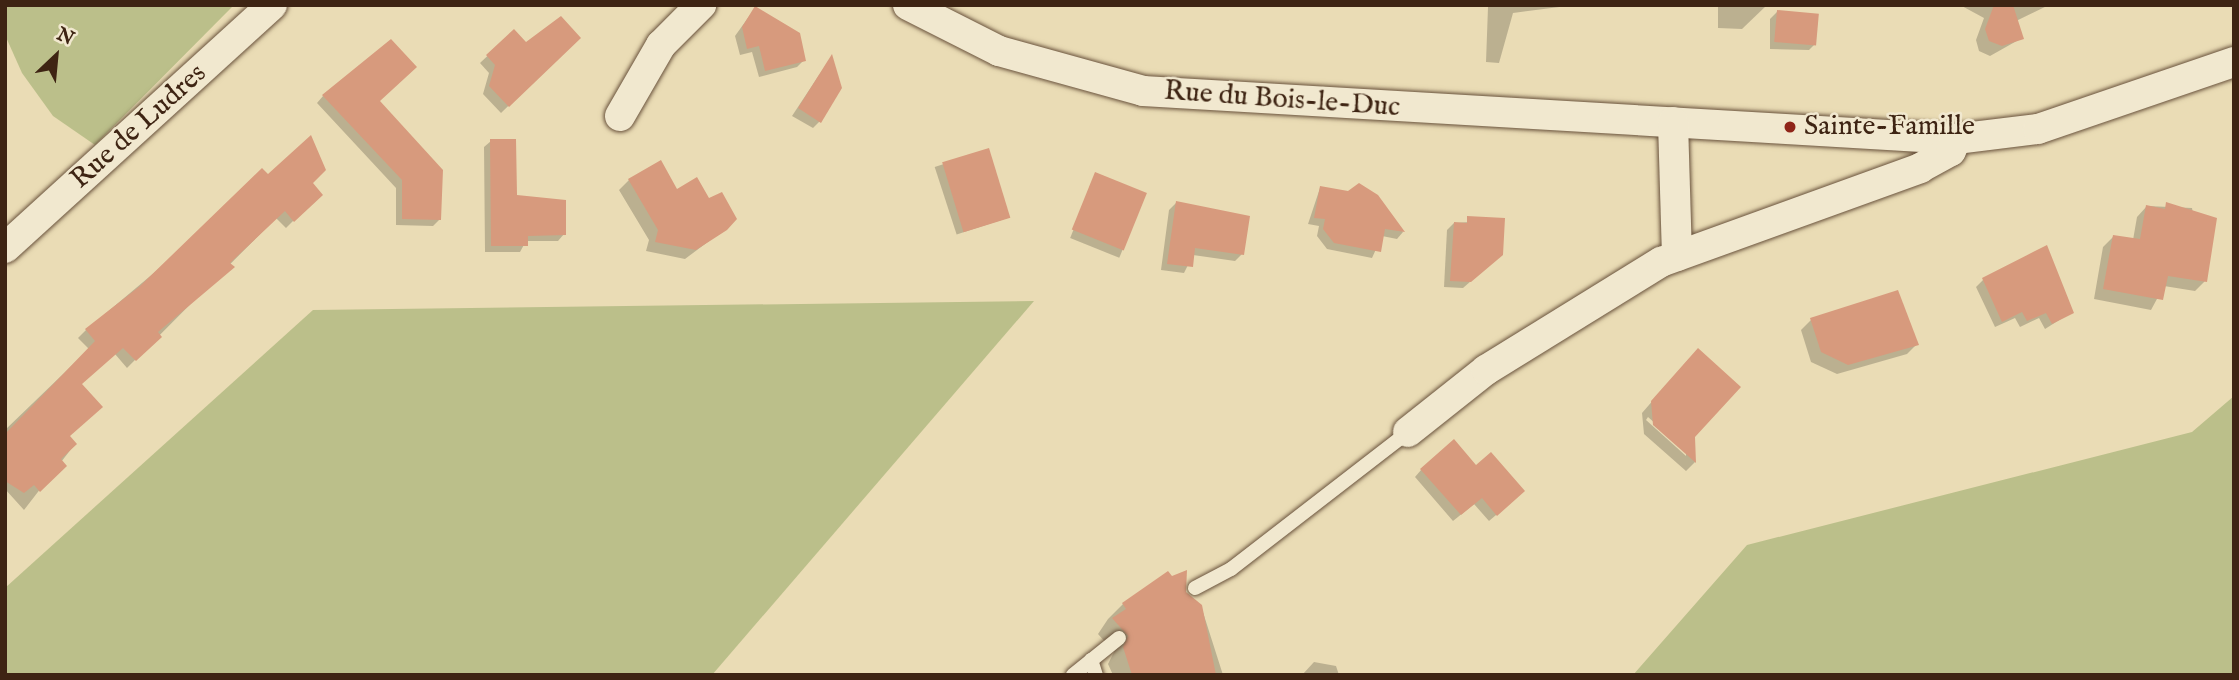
<!DOCTYPE html>
<html>
<head>
<meta charset="utf-8">
<style>
	body { margin:0 }
	#map { position:relative; width:2239px; height:680px; overflow:hidden; background:#eadcb5; font-family:"IM FELL English",serif }
	div>[style] { position:absolute }
	.green>* { inset:0; background:#bbbf8a }
	.shadow>* { inset:0; background:#0003; transform-origin:0 0 }
	.building>* { inset:0; background:#d79a7d; transform-origin:0 0 }
	.roads { filter:drop-shadow(0 0 2px #69523c) drop-shadow(0 0 2px #69523c) }
	.lane>* { height:14px; margin:-7px; padding:0 7px; transform-origin:7px; border-radius:7px; background:#f1e8cf }
	.street>* { height:30px; margin:-15px; padding:0 15px; transform-origin:15px; border-radius:15px; background:#f1e8cf }
	.dots>* { width:19px; height:19px; translate:-50% -50%; box-sizing:border-box; border:4px solid #f1e8cf; border-radius:50% }
	span { translate:-50% -50%; white-space:nowrap; text-align:center; line-height:1.15; -webkit-text-stroke:5px #f1e8cf; paint-order:stroke }
	.street-label { font-size:28px; color:#3e2413 }
	.poi-label { font-size:28px; color:#3e2413 }
	.left { translate:0 -50%; text-align:left }
	.frame { position:absolute; inset:0; border:7px solid #3e2413; pointer-events:none }
	.north { position:absolute; left:21px; top:21px; width:70px; height:70px; -webkit-text-stroke:5px #f1e8cf; paint-order:stroke; rotate:26deg; font-size:19px; font-weight:700; line-height:28px; text-align:center; color:#3e2413 }
	.north::after { content:''; display:block; margin:auto; width:24px; height:32px; background:#3e2413; clip-path:polygon(50% 0,100% 100%,50% 72%,0 100%) }
</style>
</head>
<body>
<div id="map">
	<div class="green">
		<i style="clip-path:polygon(5px 5px,234px 5px,95px 145px,53px 116px,22px 73px,5px 35px)"></i>
		<i style="clip-path:polygon(1034px 301px,712px 675px,5px 675px,5px 588px,313px 310px)"></i>
		<i style="clip-path:polygon(2234px 396px,2234px 675px,1633px 675px,1747px 545px,2192px 432px)"></i>
	</div>
	<div class="shadow">
		<i style="clip-path:polygon(1471px 5px,1575px 5px,1513px 13px,1499px 63px,1486px 62px,1488px 7px)"></i>
		<i style="clip-path:polygon(1718px 5px,1767px 5px,1742px 29px,1718px 28px)"></i>
		<i style="clip-path:polygon(1960px 5px,2049px 5px,2016px 21px,2022px 38px,1990px 56px,1979px 51px,1976px 40px,1984px 18px)"></i>
		<i style="clip-path:polygon(755px 8px,804px 60px,797px 67px,759px 77px,752px 52px,740px 55px,735px 36px)"></i>
		<i style="clip-path:polygon(1777px 12px,1816px 43px,1809px 50px,1770px 49px,1770px 19px)"></i>
		<i style="clip-path:polygon(514px 31px,525px 45px,578px 38px,501px 113px,483px 94px,489px 73px,480px 63px)"></i>
		<i style="clip-path:polygon(831px 57px,820px 121px,813px 128px,792px 116px)"></i>
		<i style="clip-path:polygon(323px 96px,378px 101px,440px 219px,433px 226px,396px 225px,396px 188px,317px 103px)"></i>
		<i style="clip-path:polygon(491px 141px,515px 197px,564px 234px,558px 241px,526px 241px,520px 252px,485px 252px,484px 147px)"></i>
		<i style="left:987px;top:150px;width:71px;height:55px;rotate:72deg"></i>
		<i style="left:1096px;top:174px;width:53px;height:69px;rotate:22deg"></i>
		<i style="clip-path:polygon(268px 177px,310px 183px,320px 194px,286px 228px,276px 218px,127px 368px,115px 354px,80px 384px,68px 436px,75px 444px,24px 510px,5px 489px,5px 430px,89px 349px,78px 338px,86px 330px)"></i>
		<i style="clip-path:polygon(629px 180px,677px 191px,725px 229px,685px 259px,646px 251px,649px 240px,619px 190px)"></i>
		<i style="clip-path:polygon(1320px 188px,1377px 196px,1403px 232px,1397px 239px,1382px 236px,1372px 258px,1327px 249px,1317px 236px,1319px 226px,1308px 224px)"></i>
		<i style="clip-path:polygon(1176px 203px,1242px 254px,1235px 261px,1193px 255px,1184px 273px,1161px 270px,1169px 210px)"></i>
		<i style="clip-path:polygon(2147px 206px,2192px 208px,2205px 281px,2195px 291px,2164px 286px,2151px 310px,2094px 299px,2103px 247px,2113px 237px,2133px 240px,2137px 217px)"></i>
		<i style="clip-path:polygon(1503px 220px,1494px 261px,1463px 288px,1444px 287px,1447px 230px,1454px 223px)"></i>
		<i style="clip-path:polygon(1983px 280px,2072px 312px,2045px 329px,2039px 318px,2020px 327px,2015px 318px,1995px 327px,1976px 287px)"></i>
		<i style="clip-path:polygon(1811px 320px,1917px 344px,1907px 354px,1837px 374px,1811px 362px,1801px 330px)"></i>
		<i style="clip-path:polygon(evenodd,1688px 360px,1695px 462px,1686px 471px,1644px 434px,1642px 413px,1688px 360px,1648px 417px,1686px 451px,1686px 456px,1646px 420px,1648px 417px)"></i>
		<i style="clip-path:polygon(1476px 467px,1516px 498px,1489px 521px,1474px 504px,1453px 521px,1415px 477px,1421px 470px)"></i>
		<i style="clip-path:polygon(1184px 593px,1201px 606px,1223px 675px,1113px 675px,1108px 664px,1114px 652px,1098px 634px,1108px 619px,1123px 604px)"></i>
		<i style="clip-path:polygon(1314px 662px,1336px 666px,1339px 675px,1302px 675px)"></i>
	</div>
	<div class="building">
		<i style="clip-path:polygon(1994px 5px,2013px 5px,2024px 39px,2002px 46px,1989px 41px,1985px 29px)"></i>
		<i style="clip-path:polygon(755px 6px,800px 33px,806px 61px,765px 71px,759px 46px,747px 49px,742px 27px)"></i>
		<i style="left:1777px;top:10px;width:42px;height:32px;rotate:5deg"></i>
		<i style="clip-path:polygon(561px 16px,581px 38px,509px 107px,489px 86px,495px 65px,486px 55px,514px 29px,526px 42px)"></i>
		<i style="clip-path:polygon(391px 39px,417px 67px,380px 101px,443px 170px,441px 220px,402px 219px,402px 180px,322px 95px)"></i>
		<i style="clip-path:polygon(832px 54px,842px 88px,821px 123px,798px 108px)"></i>
		<i style="clip-path:polygon(311px 135px,326px 170px,313px 183px,323px 195px,294px 222px,285px 211px,230px 263px,235px 267px,158px 332px,162px 337px,136px 361px,123px 348px,82px 384px,103px 407px,70px 436px,77px 444px,61px 459px,67px 466px,40px 492px,34px 485px,24px 493px,5px 481px,5px 434px,95px 341px,85px 329px,140px 286px,262px 168px,268px 174px)"></i>
		<i style="clip-path:polygon(490px 139px,516px 139px,517px 195px,566px 200px,566px 235px,528px 236px,528px 246px,491px 246px)"></i>
		<i style="left:989px;top:148px;width:73px;height:49px;rotate:73deg"></i>
		<i style="clip-path:polygon(661px 160px,677px 189px,697px 177px,709px 198px,722px 192px,737px 219px,727px 230px,696px 250px,655px 242px,658px 230px,628px 179px)"></i>
		<i style="left:1095px;top:172px;width:56px;height:62px;rotate:22deg"></i>
		<i style="clip-path:polygon(1359px 183px,1378px 195px,1405px 232px,1385px 229px,1381px 252px,1334px 243px,1323px 229px,1325px 219px,1314px 218px,1320px 186px,1348px 191px)"></i>
		<i style="clip-path:polygon(1176px 201px,1250px 216px,1244px 255px,1195px 248px,1193px 267px,1167px 264px)"></i>
		<i style="clip-path:polygon(2166px 202px,2217px 218px,2207px 282px,2168px 276px,2163px 300px,2103px 289px,2113px 235px,2140px 239px,2146px 205px,2165px 209px)"></i>
		<i style="clip-path:polygon(1467px 216px,1505px 218px,1503px 255px,1471px 282px,1450px 281px,1454px 222px,1467px 223px)"></i>
		<i style="clip-path:polygon(2047px 245px,2074px 313px,2052px 324px,2046px 313px,2027px 321px,2022px 312px,2002px 322px,1982px 278px)"></i>
		<i style="clip-path:polygon(1898px 290px,1919px 345px,1848px 365px,1821px 352px,1810px 318px)"></i>
		<i style="clip-path:polygon(1698px 348px,1741px 387px,1695px 437px,1696px 463px,1653px 425px,1651px 401px)"></i>
		<i style="clip-path:polygon(1454px 439px,1476px 465px,1491px 452px,1525px 491px,1497px 516px,1482px 498px,1461px 515px,1420px 469px)"></i>
		<i style="clip-path:polygon(1187px 570px,1186px 592px,1202px 605px,1216px 675px,1132px 675px,1123px 647px,1128px 636px,1112px 618px,1126px 609px,1122px 603px,1168px 571px,1172px 576px)"></i>
	</div>
	<div class="roads">
		<div class="lane">
			<i style="left:1195px;top:588px;width:41px;rotate:-27.8deg"></i>
			<i style="left:1231px;top:569px;width:224px;rotate:-37.7deg"></i>
			<i style="left:1091px;top:660px;width:16px;rotate:72deg"></i>
			<i style="left:1073px;top:675px;width:59px;rotate:-38.8deg"></i>
		</div>
		<div class="street">
			<i style="left:908px;top:5px;width:102px;rotate:26.8deg"></i>
			<i style="left:999px;top:51px;width:149px;rotate:15.5deg"></i>
			<i style="left:1143px;top:91px;width:814px;rotate:3.38deg"></i>
			<i style="left:1956px;top:139px;width:83px;rotate:-7deg"></i>
			<i style="left:2038px;top:129px;width:207px;rotate:-18.9deg"></i>
			<i style="left:620px;top:116px;width:82px;rotate:-60deg"></i>
			<i style="left:661px;top:45px;width:57px;rotate:-45deg"></i>
			<i style="left:1673px;top:122px;width:134px;rotate:88.3deg"></i>
			<i style="left:5px;top:248px;width:361px;rotate:-42.3deg"></i>
			<i style="left:1408px;top:432px;width:100px;rotate:-38.5deg"></i>
			<i style="left:1486px;top:370px;width:206px;rotate:-31.7deg"></i>
			<i style="left:1661px;top:262px;width:276px;rotate:-19.9deg"></i>
			<i style="left:1920px;top:168px;width:35px;rotate:-29deg"></i>
			<i style="left:1951px;top:151px;width:13px;rotate:-67deg"></i>
		</div>
	</div>
	<div class="dots">
		<i style="left:1790px;top:127px;background:#8f2418"></i>
	</div>
	<div class="street-label">
		<span style="left:1282px;top:100px;rotate:4deg">Rue du Bois-le-Duc</span>
		<span style="left:139px;top:127px;rotate:-42deg">Rue de Ludres</span>
	</div>
	<div class="poi-label">
		<span class="left" style="left:1804px;top:127px">Sainte-Famille</span>
	</div>
	<div class="frame"></div>
	<div class="north">N</div>
</div>
</body>
</html>
